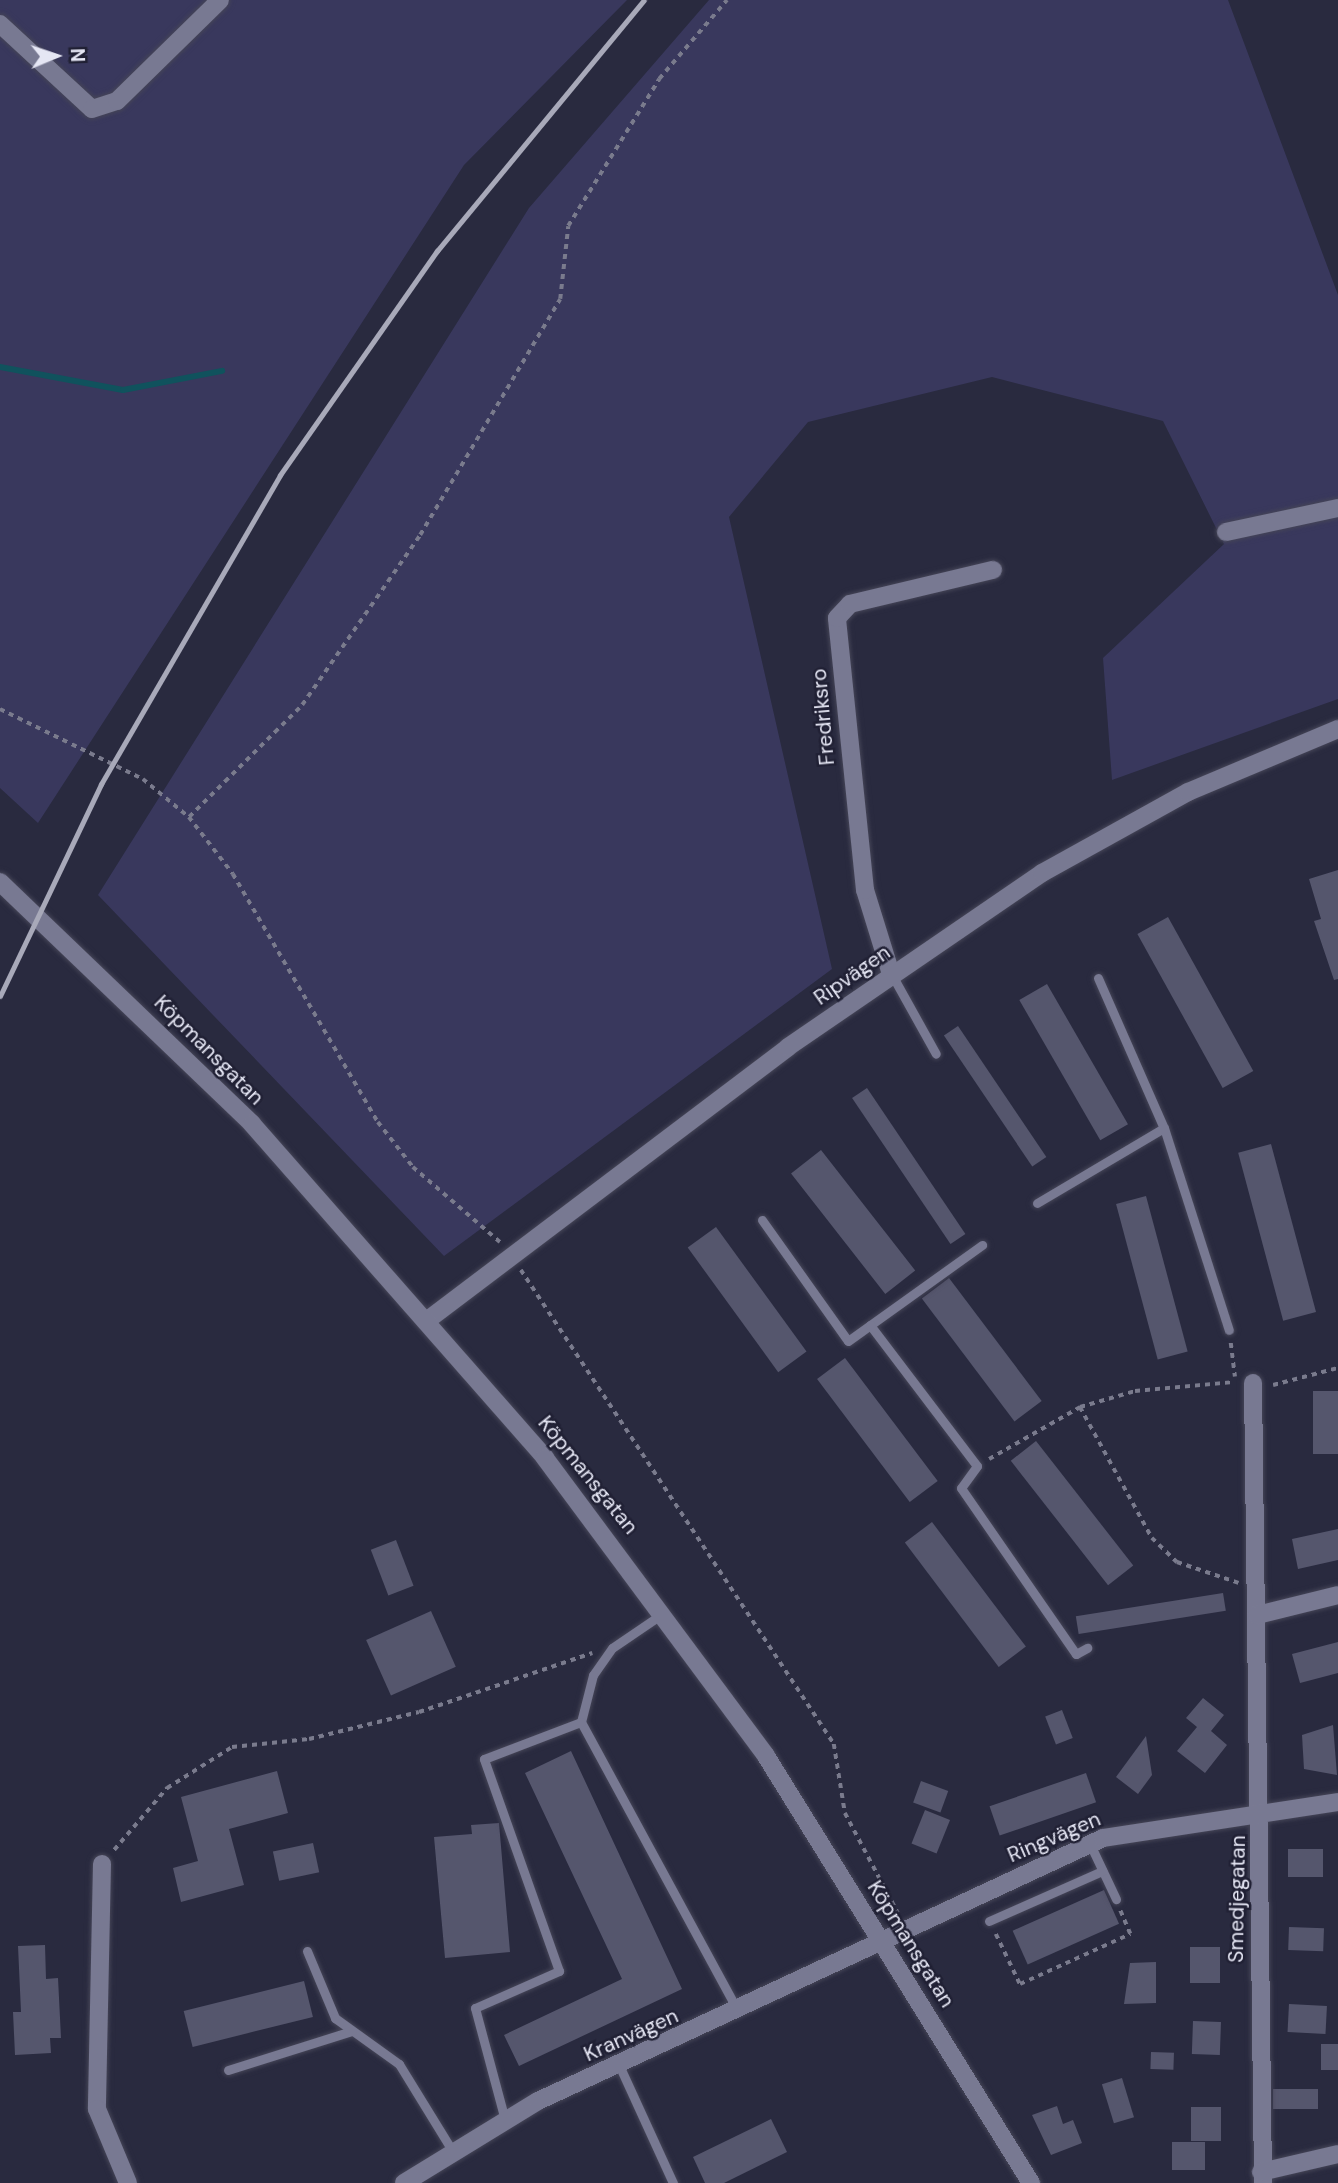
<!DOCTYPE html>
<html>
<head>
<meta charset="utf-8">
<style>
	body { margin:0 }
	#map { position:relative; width:1338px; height:2183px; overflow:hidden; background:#292a3f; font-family:"DM Sans",sans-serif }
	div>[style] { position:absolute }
	.green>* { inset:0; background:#39385d }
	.stream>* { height:6px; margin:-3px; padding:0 3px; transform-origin:3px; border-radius:3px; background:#10525d }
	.building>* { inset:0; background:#55566d; transform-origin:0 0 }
	.path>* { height:3.5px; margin-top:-1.75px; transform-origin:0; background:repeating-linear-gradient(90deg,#7a7b8d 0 5px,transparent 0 10px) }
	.roads { filter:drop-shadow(0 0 2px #454557) drop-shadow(0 0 2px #454557) }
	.lane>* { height:9px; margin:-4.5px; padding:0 4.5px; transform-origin:4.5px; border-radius:4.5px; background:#787992 }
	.street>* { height:18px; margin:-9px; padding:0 9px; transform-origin:9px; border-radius:9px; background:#787992 }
	.secondary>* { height:18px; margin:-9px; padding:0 9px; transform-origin:9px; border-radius:9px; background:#787992 }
	.rail>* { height:5px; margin:-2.5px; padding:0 2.5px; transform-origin:2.5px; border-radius:2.5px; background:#a8a9b9 }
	span { translate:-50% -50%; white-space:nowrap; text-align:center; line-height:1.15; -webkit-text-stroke:5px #202034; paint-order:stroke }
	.street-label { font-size:21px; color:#e5e6f4 }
	.north { position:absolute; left:21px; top:21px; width:70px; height:70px; -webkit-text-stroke:5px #202034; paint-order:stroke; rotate:88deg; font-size:19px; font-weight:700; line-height:28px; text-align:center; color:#e5e6f4 }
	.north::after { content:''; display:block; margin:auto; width:24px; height:32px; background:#e5e6f4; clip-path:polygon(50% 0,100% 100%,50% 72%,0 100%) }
</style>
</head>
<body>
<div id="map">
	<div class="green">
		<i style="clip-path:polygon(0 0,627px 0,464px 165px,38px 823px,0 788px)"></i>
		<i style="clip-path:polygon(709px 0,1228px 0,1338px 295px,1338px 699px,1112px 780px,1103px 658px,1224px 544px,1163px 421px,992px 377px,808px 422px,729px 517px,832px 969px,444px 1256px,98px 895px,529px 208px)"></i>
	</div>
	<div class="stream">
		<i style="left:0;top:367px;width:125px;rotate:10.6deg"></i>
		<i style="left:123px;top:390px;width:101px;rotate:-10.9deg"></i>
	</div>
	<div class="building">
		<i style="clip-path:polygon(1338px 870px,1338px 979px,1334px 980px,1314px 921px,1321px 919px,1309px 879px)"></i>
		<i style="left:1168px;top:917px;width:176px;height:35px;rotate:61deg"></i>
		<i style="left:1047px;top:984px;width:162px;height:32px;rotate:60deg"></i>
		<i style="left:958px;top:1026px;width:158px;height:17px;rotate:56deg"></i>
		<i style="left:867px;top:1088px;width:176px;height:18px;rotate:56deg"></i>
		<i style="left:1271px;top:1144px;width:174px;height:34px;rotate:75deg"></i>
		<i style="left:821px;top:1150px;width:153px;height:38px;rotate:52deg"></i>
		<i style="left:1146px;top:1196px;width:161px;height:31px;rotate:75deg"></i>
		<i style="left:716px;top:1227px;width:154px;height:35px;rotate:54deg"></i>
		<i style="left:949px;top:1278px;width:154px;height:34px;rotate:53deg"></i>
		<i style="left:845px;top:1358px;width:154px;height:35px;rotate:53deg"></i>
		<i style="left:1338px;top:1391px;width:63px;height:25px;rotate:90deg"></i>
		<i style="left:1036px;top:1441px;width:158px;height:32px;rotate:52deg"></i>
		<i style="left:932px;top:1522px;width:156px;height:34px;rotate:53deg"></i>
		<i style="clip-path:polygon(1338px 1529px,1338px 1560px,1298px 1569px,1292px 1539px)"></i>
		<i style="left:396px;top:1540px;width:49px;height:27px;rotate:69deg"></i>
		<i style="left:1223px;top:1593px;width:18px;height:149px;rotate:81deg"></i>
		<i style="left:431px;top:1611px;width:61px;height:71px;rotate:66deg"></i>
		<i style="clip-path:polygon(1338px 1642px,1338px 1673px,1300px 1683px,1292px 1654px)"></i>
		<i style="clip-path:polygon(1203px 1698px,1224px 1715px,1211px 1731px,1227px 1745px,1205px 1773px,1177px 1751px,1197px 1727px,1186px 1718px)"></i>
		<i style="left:1062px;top:1710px;width:30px;height:18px;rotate:69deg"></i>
		<i style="clip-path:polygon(1333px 1725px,1337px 1775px,1304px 1769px,1302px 1735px)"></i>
		<i style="clip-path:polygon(1146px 1736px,1152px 1775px,1138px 1794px,1116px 1777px)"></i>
		<i style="clip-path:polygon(571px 1751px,682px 1989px,519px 2066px,504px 2035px,622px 1979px,525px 1773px)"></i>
		<i style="clip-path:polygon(277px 1771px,288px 1813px,229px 1829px,244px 1885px,181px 1902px,173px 1868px,198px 1861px,181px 1797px)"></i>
		<i style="left:1086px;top:1773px;width:31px;height:102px;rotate:71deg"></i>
		<i style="left:921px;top:1781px;width:29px;height:23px;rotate:20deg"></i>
		<i style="left:925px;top:1810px;width:27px;height:36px;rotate:22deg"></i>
		<i style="clip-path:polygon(499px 1823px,510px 1952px,445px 1958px,434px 1837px,472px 1834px,471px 1825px)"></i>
		<i style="left:313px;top:1843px;width:30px;height:41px;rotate:78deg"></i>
		<i style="left:1288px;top:1849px;width:35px;height:28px"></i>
		<i style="left:1104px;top:1890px;width:37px;height:100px;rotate:66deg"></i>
		<i style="left:1289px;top:1927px;width:35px;height:23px;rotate:2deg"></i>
		<i style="clip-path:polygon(45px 1945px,46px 1979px,58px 1978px,61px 2038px,50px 2038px,51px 2053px,15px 2055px,13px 2012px,21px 2012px,18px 1946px)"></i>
		<i style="left:1190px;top:1947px;width:30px;height:36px"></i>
		<i style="clip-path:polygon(1156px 1962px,1156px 2003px,1124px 2004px,1130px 1963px)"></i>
		<i style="left:304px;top:1981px;width:37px;height:124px;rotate:76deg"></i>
		<i style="left:1289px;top:2004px;width:38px;height:28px;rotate:3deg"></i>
		<i style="left:1193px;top:2021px;width:28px;height:33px;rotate:2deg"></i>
		<i style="left:1321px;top:2044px;width:17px;height:26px"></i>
		<i style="left:1151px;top:2052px;width:23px;height:17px;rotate:2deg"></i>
		<i style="left:1122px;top:2078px;width:41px;height:21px;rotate:73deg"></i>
		<i style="left:1273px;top:2089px;width:45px;height:20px"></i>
		<i style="clip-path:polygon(1057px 2106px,1063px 2124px,1073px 2120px,1082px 2143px,1051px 2155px,1032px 2115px)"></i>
		<i style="left:1191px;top:2107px;width:30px;height:34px"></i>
		<i style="clip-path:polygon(771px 2119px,787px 2152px,724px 2183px,705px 2183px,693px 2157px)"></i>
		<i style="left:1172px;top:2142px;width:33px;height:28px"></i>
	</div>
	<div class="path">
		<i style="left:0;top:709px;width:159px;rotate:26.1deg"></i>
		<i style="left:143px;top:779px;width:60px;rotate:39.6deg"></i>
		<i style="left:189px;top:817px;width:72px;rotate:52.3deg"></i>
		<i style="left:233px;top:874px;width:287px;rotate:59.7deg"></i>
		<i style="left:378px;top:1122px;width:57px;rotate:52.1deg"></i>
		<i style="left:413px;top:1167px;width:115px;rotate:40.8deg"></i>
		<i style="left:189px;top:817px;width:159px;rotate:-44.7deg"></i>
		<i style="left:302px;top:705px;width:207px;rotate:-55.2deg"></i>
		<i style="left:420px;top:535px;width:274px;rotate:-59.3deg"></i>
		<i style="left:560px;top:299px;width:73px;rotate:-83.7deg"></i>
		<i style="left:568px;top:226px;width:173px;rotate:-58.2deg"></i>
		<i style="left:659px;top:79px;width:104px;rotate:-49.3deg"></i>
		<i style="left:521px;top:1270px;width:568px;rotate:56.56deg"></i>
		<i style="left:834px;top:1744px;width:70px;rotate:80.9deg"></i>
		<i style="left:845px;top:1813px;width:113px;rotate:62.1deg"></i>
		<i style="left:1231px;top:1343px;width:34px;rotate:83deg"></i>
		<i style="left:1273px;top:1385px;width:67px;rotate:-14.7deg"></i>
		<i style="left:1080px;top:1407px;width:149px;rotate:61.2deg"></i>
		<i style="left:1152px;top:1538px;width:35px;rotate:44deg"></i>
		<i style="left:1177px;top:1562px;width:65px;rotate:18.7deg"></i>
		<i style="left:989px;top:1459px;width:105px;rotate:-29.7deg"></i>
		<i style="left:1080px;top:1407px;width:57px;rotate:-16.2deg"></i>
		<i style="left:1135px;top:1391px;width:98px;rotate:-5.2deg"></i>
		<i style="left:114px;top:1850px;width:82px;rotate:-49.5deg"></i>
		<i style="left:167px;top:1788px;width:77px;rotate:-32.2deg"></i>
		<i style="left:232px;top:1747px;width:77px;rotate:-5.9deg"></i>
		<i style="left:309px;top:1739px;width:113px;rotate:-13.8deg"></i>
		<i style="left:419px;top:1712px;width:183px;rotate:-18.8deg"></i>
		<i style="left:996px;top:1934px;width:55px;rotate:64.4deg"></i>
		<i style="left:1020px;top:1984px;width:121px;rotate:-24.4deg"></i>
		<i style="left:1130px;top:1934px;width:26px;rotate:-113deg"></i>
		<i style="left:915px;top:1944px;width:20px;rotate:79deg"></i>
	</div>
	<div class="roads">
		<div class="lane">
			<i style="left:892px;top:975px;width:90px;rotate:60.9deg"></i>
			<i style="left:1098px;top:978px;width:164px;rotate:66.3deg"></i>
			<i style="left:1037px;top:1203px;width:147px;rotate:-30.6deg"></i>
			<i style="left:1164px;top:1128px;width:212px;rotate:72.2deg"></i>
			<i style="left:762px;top:1220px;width:148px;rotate:54.6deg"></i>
			<i style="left:848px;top:1341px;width:165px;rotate:-35.6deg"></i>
			<i style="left:870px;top:1325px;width:177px;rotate:52.8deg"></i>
			<i style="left:977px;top:1466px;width:27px;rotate:126deg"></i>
			<i style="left:961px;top:1488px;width:202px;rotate:55.3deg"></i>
			<i style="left:1076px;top:1654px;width:13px;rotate:-29deg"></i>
			<i style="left:662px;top:1614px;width:60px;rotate:145.8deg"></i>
			<i style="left:612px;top:1648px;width:33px;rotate:125deg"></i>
			<i style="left:593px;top:1675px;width:49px;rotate:104.3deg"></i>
			<i style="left:581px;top:1722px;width:327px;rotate:61.5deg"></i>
			<i style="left:1090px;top:1844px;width:61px;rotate:64.7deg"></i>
			<i style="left:989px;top:1921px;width:124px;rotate:-23.9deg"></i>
			<i style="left:307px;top:1951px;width:73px;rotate:67.3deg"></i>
			<i style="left:335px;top:2018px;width:79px;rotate:35.7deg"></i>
			<i style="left:399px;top:2064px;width:101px;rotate:58.4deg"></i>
			<i style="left:619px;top:2065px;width:130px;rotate:65.4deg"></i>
			<i style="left:228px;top:2070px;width:130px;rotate:-17.5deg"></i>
			<i style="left:505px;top:2120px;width:116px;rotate:-105deg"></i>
			<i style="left:475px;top:2008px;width:92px;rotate:-23.8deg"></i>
			<i style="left:559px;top:1971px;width:225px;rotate:-109.5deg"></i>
			<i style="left:484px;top:1759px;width:104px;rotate:-20.9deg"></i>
		</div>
		<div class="street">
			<i style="left:0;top:24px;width:125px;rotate:42.7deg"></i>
			<i style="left:92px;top:109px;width:26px;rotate:-18deg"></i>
			<i style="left:117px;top:101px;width:144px;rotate:-44.4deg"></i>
			<i style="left:1226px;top:532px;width:115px;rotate:-12.1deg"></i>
			<i style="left:891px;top:974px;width:88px;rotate:-107.2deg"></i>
			<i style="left:865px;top:890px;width:273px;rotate:-95.9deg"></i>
			<i style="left:837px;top:618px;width:19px;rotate:-47deg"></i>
			<i style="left:850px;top:604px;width:147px;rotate:-13.4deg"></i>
			<i style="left:429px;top:1319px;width:450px;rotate:-37.1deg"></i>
			<i style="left:788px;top:1047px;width:308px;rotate:-34.4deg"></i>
			<i style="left:1042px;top:873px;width:167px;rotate:-29deg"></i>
			<i style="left:1188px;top:792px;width:163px;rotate:-22.8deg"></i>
			<i style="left:1253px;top:1383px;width:800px;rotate:89.28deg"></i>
			<i style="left:1257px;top:1615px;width:83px;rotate:-13.9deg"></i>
			<i style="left:102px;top:1864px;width:245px;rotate:91.2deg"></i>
			<i style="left:97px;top:2109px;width:80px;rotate:67.3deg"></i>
			<i style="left:1261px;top:2172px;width:79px;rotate:-13.2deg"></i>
			<i style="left:404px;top:2183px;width:157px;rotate:-31.5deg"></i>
			<i style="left:538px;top:2101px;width:623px;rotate:-24.96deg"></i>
			<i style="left:1103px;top:1838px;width:238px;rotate:-8.7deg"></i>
		</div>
		<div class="secondary">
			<i style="left:0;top:882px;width:349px;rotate:43.8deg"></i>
			<i style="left:252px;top:1124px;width:444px;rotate:48.7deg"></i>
			<i style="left:545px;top:1458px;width:371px;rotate:53.4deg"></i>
			<i style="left:766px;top:1756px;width:503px;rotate:58.18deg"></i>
		</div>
	</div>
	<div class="rail">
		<i style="left:0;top:996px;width:235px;rotate:-64.5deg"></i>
		<i style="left:101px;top:784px;width:357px;rotate:-59.9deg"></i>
		<i style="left:280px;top:475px;width:274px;rotate:-55deg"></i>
		<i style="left:437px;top:251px;width:325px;rotate:-50.5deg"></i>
	</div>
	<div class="street-label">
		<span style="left:823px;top:717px;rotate:-95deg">Fredriksro</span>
		<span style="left:852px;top:975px;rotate:-35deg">Ripvägen</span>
		<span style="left:209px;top:1050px;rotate:45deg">Köpmansgatan</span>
		<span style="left:588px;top:1475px;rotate:51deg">Köpmansgatan</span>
		<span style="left:1054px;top:1837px;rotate:-23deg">Ringvägen</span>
		<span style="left:1237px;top:1899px;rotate:-89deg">Smedjegatan</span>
		<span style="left:911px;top:1944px;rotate:58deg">Köpmansgatan</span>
		<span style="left:631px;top:2035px;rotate:-24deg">Kranvägen</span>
	</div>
	<div class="north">N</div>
</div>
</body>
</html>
